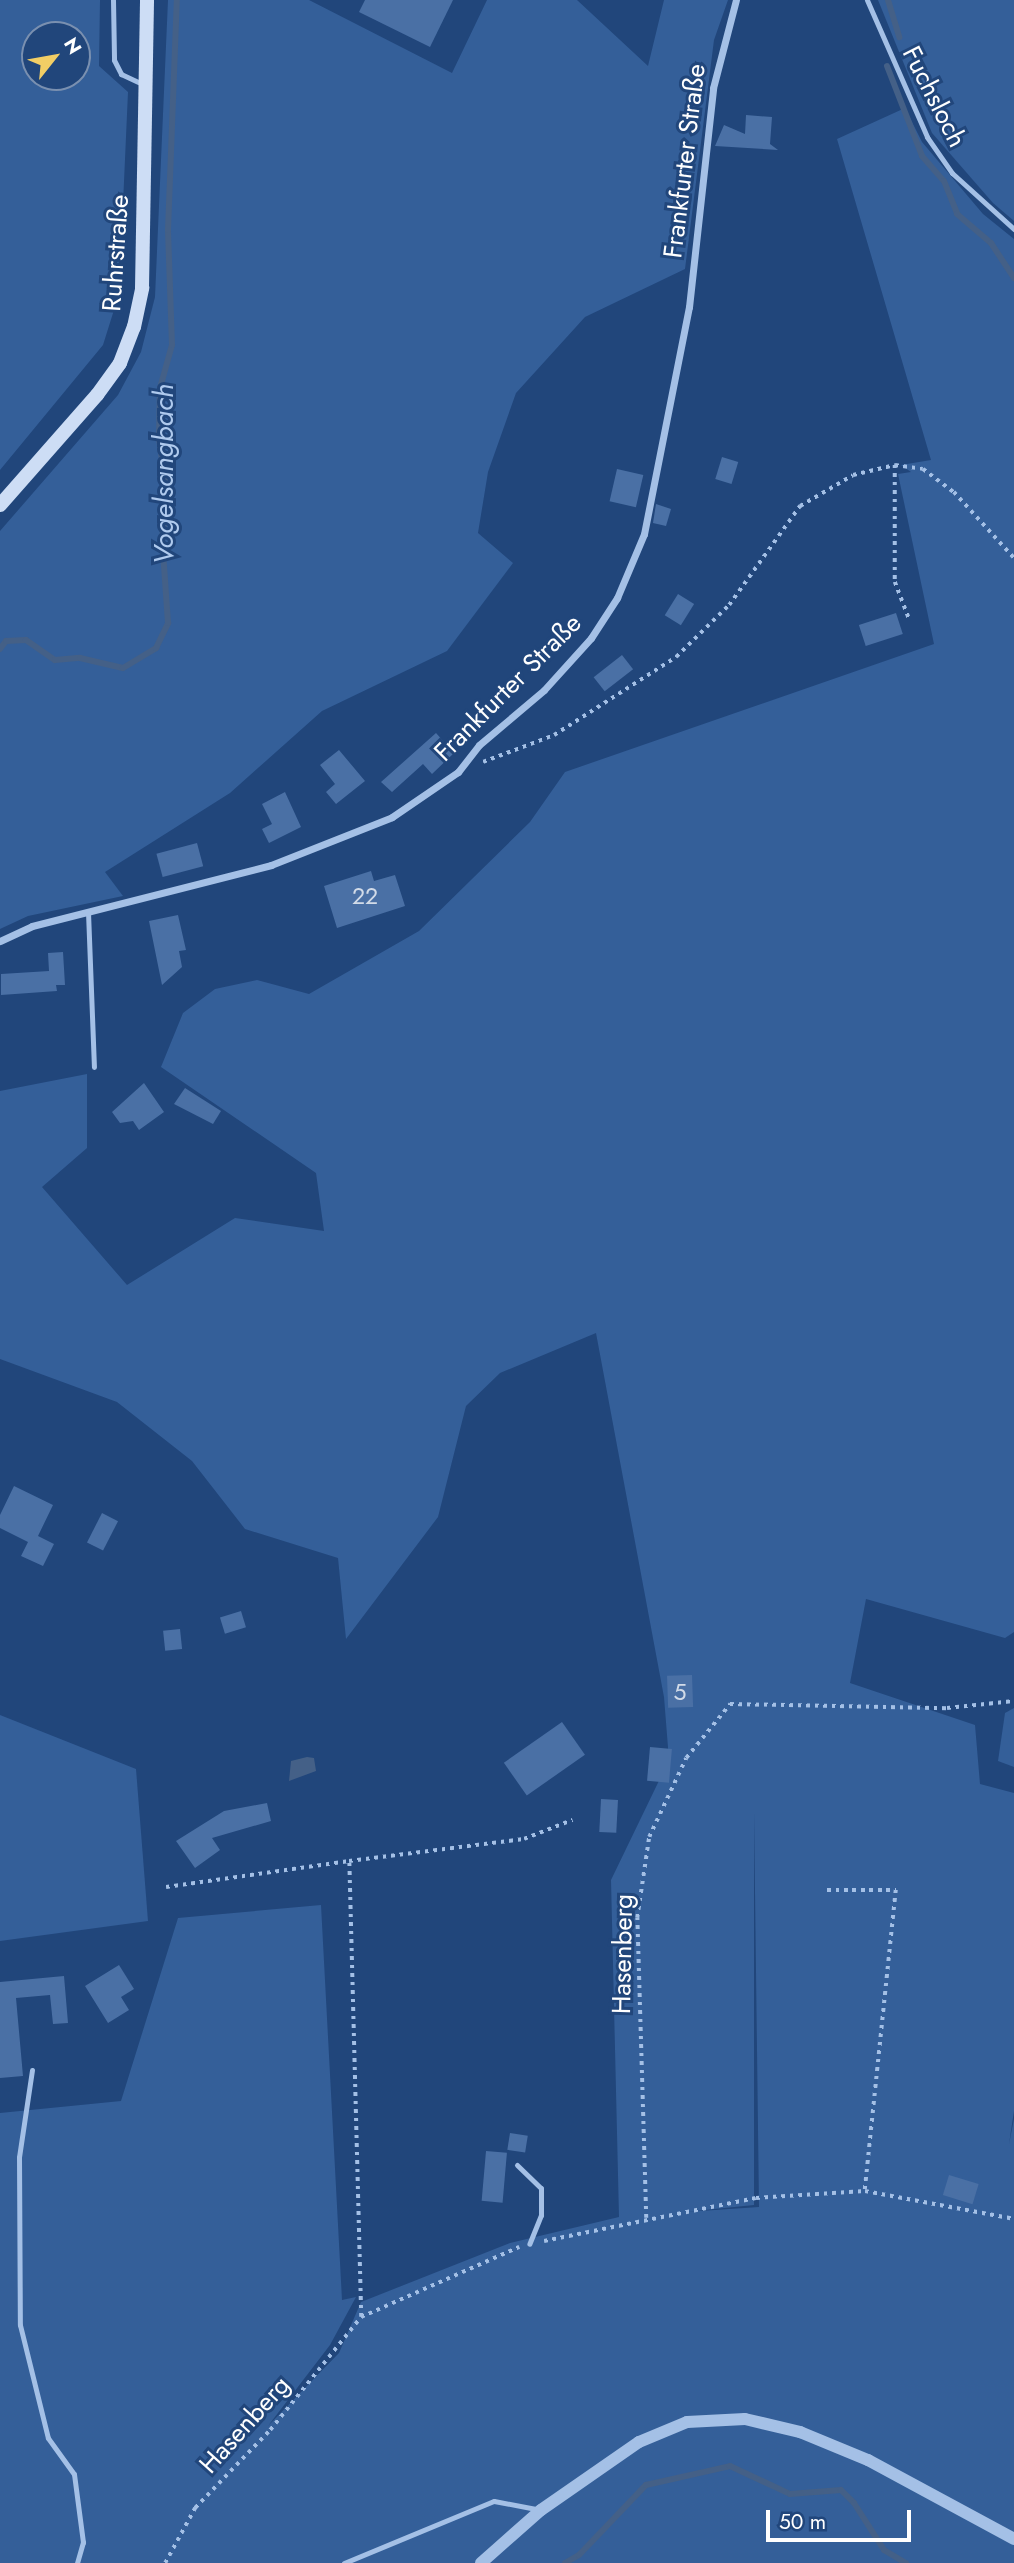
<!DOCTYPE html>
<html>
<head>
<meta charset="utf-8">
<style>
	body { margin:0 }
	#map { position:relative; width:1014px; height:2563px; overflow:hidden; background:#21467b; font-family:Jost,sans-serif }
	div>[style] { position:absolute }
	.green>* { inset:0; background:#345f99 }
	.water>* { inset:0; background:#446087 }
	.stream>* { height:6px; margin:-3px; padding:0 3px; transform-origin:3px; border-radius:3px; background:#446087 }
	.building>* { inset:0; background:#4a70a5; transform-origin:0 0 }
	.path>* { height:3.5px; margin-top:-1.75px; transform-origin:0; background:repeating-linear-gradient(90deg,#a4c0e6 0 3.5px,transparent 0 8.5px) }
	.service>* { height:5px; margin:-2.5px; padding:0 2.5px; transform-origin:2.5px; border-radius:2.5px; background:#a4c0e6 }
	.minor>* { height:7px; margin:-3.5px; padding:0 3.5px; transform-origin:3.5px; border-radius:3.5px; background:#a4c0e6 }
	.tertiary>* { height:12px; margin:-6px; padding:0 6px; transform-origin:6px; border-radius:6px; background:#a4c0e6 }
	.secondary>* { height:14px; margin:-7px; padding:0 7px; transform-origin:7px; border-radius:7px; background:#cdddf5 }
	span { translate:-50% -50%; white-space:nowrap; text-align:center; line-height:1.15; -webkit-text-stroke:6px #21467b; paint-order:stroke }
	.number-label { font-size:23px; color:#d2dbe8 }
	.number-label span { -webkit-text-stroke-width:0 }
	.street-label { font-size:26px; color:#fff }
	.water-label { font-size:28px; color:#afcaee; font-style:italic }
	.north { position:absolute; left:21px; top:21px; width:70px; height:70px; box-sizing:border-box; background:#21467b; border:2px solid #7a90b0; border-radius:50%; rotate:59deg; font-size:19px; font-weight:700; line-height:28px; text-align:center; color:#fff }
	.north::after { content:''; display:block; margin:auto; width:24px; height:32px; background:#f2ce65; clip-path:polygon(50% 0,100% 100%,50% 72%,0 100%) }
	.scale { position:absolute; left:766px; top:2510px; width:145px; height:32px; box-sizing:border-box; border:4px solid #fff; border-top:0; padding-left:9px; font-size:21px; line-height:24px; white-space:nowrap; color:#fff; -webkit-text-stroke:5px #21467b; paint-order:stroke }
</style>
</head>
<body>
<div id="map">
	<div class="green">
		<i style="clip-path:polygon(evenodd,0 0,100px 0,99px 66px,128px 92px,119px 294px,103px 345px,0 470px,0 0,35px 35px,77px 35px,77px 77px,35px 77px,35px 35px)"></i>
		<i style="clip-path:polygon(168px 0,309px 0,452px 73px,487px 0,577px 0,648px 66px,664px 0,728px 0,714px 40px,685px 269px,585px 317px,516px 393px,488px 472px,478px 533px,513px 563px,447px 651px,322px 711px,230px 793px,105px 872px,123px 896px,28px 916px,0 929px,0 531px,118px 395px,141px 352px,155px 297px)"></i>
		<i style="clip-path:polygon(878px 0,1014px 0,1014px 221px,993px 203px,932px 133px)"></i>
		<i style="clip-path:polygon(evenodd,905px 108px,922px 142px,983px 214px,1014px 239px,1014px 1632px,1005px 1638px,866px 1599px,850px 1683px,975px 1725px,980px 1784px,1014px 1793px,1014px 2111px,1009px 2144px,1014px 2119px,1014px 2563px,0 2563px,0 2113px,121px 2101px,178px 1918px,321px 1905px,342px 2300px,356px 2297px,330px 2345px,268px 2426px,339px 2353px,361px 2302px,510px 2243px,619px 2217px,611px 1880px,669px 1760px,664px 1697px,596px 1333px,500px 1373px,466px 1406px,438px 1517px,346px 1639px,338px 1558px,245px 1529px,192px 1461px,117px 1402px,0 1359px,0 1091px,87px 1074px,87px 1148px,42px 1187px,127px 1285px,235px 1218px,324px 1231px,316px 1173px,161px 1067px,183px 1013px,215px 989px,257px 980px,309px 994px,419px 931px,530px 822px,565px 772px,934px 644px,898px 474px,911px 472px,901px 465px,931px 460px,837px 139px,905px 108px,754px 1812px,759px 2207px,685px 2212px,754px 2205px,754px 1812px)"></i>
		<i style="clip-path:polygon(1014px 1708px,1014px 1767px,998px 1761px,1005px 1713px)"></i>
		<i style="clip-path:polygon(0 1715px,136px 1769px,148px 1921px,0 1941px)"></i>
	</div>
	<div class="water">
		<i style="clip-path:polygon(307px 1757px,314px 1758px,316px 1771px,289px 1781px,291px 1761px)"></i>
	</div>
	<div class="stream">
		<i style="left:888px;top:0;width:39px;rotate:73deg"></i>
		<i style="left:887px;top:66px;width:97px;rotate:68.7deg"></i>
		<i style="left:922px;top:156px;width:33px;rotate:49deg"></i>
		<i style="left:944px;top:181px;width:35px;rotate:68deg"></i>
		<i style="left:957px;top:214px;width:45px;rotate:40.5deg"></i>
		<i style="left:991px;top:243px;width:42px;rotate:56.7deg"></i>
		<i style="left:0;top:649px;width:10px;rotate:-53deg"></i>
		<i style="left:6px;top:641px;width:20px;rotate:-3deg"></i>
		<i style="left:26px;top:640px;width:35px;rotate:35deg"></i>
		<i style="left:55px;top:660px;width:25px;rotate:-5deg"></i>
		<i style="left:80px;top:658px;width:44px;rotate:13.1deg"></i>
		<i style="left:123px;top:668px;width:39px;rotate:-31deg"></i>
		<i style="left:156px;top:648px;width:28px;rotate:-64deg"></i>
		<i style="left:168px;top:623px;width:86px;rotate:-94deg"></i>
		<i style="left:162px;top:537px;width:36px;rotate:-80deg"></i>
		<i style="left:168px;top:502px;width:64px;rotate:-98.1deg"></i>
		<i style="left:159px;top:439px;width:51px;rotate:-88.9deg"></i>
		<i style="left:160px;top:388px;width:45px;rotate:-74.4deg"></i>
		<i style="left:172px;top:345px;width:115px;rotate:-92deg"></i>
		<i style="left:168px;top:230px;width:230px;rotate:-87.8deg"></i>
		<i style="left:565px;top:2563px;width:16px;rotate:-30deg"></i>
		<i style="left:579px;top:2555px;width:97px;rotate:-46.3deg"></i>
		<i style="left:646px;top:2485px;width:86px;rotate:-12.7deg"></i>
		<i style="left:730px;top:2466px;width:66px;rotate:25deg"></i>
		<i style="left:790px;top:2494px;width:51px;rotate:-4.5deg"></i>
		<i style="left:841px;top:2490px;width:18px;rotate:45deg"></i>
		<i style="left:854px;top:2503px;width:56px;rotate:57.4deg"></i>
		<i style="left:884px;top:2550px;width:26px;rotate:31deg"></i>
	</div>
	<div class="building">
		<i style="clip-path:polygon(365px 0,453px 0,430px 47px,359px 12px)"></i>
		<i style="clip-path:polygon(746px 115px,772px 117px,770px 144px,778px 150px,715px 146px,724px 125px,745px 134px)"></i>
		<i style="left:722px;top:457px;width:17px;height:23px;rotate:17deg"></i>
		<i style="left:617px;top:469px;width:27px;height:33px;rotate:13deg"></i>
		<i style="clip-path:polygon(656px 504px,671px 509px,666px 526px,653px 523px)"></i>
		<i style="left:678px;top:594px;width:19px;height:25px;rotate:32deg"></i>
		<i style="left:896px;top:613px;width:22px;height:39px;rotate:72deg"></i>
		<i style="left:622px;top:655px;width:18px;height:36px;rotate:52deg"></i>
		<i style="clip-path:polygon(436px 733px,454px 753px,432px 774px,423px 764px,392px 792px,381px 782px)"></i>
		<i style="clip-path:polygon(339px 750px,365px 781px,336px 804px,326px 792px,335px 784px,320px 765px)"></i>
		<i style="clip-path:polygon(285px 792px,301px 827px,269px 843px,262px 829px,272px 824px,262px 804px)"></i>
		<i style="left:197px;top:843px;width:24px;height:42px;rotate:75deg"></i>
		<i style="clip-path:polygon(371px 871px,374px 881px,395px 875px,405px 906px,337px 928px,324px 886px)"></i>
		<i style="clip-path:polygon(178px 915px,186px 950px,179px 951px,182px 967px,162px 985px,149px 921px)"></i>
		<i style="clip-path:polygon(63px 952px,65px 985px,56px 985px,57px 991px,1px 995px,1px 974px,49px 971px,48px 953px)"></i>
		<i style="clip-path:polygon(144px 1083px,164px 1112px,139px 1130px,133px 1121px,120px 1123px,112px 1112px)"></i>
		<i style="clip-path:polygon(185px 1088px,221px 1111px,213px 1124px,174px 1104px)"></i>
		<i style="clip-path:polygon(14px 1486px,53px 1505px,38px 1536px,54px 1544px,43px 1566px,21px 1556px,28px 1542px,0 1528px,0 1515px)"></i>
		<i style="left:102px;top:1513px;width:18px;height:33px;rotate:27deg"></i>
		<i style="left:241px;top:1611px;width:17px;height:22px;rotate:73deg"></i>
		<i style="left:180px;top:1629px;width:20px;height:17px;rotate:84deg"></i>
		<i style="left:692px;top:1675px;width:32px;height:25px;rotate:88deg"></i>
		<i style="left:562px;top:1722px;width:40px;height:71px;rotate:55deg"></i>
		<i style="left:650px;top:1747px;width:22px;height:34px;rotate:5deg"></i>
		<i style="left:601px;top:1799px;width:17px;height:33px;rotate:3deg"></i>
		<i style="clip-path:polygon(267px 1803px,271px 1821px,212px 1838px,220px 1850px,195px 1868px,176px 1841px,224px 1811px)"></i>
		<i style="clip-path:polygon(119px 1965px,134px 1989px,121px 1997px,129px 2010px,108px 2023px,85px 1986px)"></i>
		<i style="clip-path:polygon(64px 1976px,68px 2023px,53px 2024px,50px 1995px,16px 1998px,23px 2076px,0 2078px,0 1982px)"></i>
		<i style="left:510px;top:2133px;width:18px;height:17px;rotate:9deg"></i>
		<i style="left:486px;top:2151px;width:21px;height:50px;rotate:5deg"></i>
		<i style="left:949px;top:2175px;width:31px;height:21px;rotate:17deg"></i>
	</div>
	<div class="path">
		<i style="left:895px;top:465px;width:117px;rotate:90deg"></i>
		<i style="left:895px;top:582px;width:40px;rotate:69deg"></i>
		<i style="left:483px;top:762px;width:76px;rotate:-20.8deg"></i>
		<i style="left:554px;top:735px;width:145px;rotate:-32.6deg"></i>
		<i style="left:676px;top:657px;width:74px;rotate:-44.5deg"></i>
		<i style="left:729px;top:605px;width:122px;rotate:-54.4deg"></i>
		<i style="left:800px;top:506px;width:61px;rotate:-30.3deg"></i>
		<i style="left:853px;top:475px;width:43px;rotate:-13.4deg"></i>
		<i style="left:895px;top:465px;width:28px;rotate:8deg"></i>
		<i style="left:923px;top:469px;width:39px;rotate:37deg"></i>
		<i style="left:954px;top:492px;width:89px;rotate:47.7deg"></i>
		<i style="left:166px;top:1887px;width:185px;rotate:-8.1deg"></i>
		<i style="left:827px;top:1890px;width:69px"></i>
		<i style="left:896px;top:1890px;width:303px;rotate:95.9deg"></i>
		<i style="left:646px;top:2218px;width:300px;rotate:-91.7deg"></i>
		<i style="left:637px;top:1918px;width:82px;rotate:-81.6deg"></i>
		<i style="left:649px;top:1837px;width:87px;rotate:-64.9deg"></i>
		<i style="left:686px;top:1758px;width:70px;rotate:-50.8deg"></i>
		<i style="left:730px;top:1704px;width:217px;rotate:1.1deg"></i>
		<i style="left:947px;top:1708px;width:67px;rotate:-6deg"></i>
		<i style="left:544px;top:2241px;width:216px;rotate:-11.5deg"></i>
		<i style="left:756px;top:2198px;width:109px;rotate:-3.7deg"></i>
		<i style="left:865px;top:2191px;width:152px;rotate:10.6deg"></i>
		<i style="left:361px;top:2317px;width:173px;rotate:-23.9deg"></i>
		<i style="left:165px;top:2563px;width:63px;rotate:-61.4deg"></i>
		<i style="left:195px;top:2508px;width:108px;rotate:-46.1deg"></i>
		<i style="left:270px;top:2430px;width:145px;rotate:-51.2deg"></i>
		<i style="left:361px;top:2317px;width:456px;rotate:-91.5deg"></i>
		<i style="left:349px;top:1861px;width:176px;rotate:-7.2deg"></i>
		<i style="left:524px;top:1839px;width:52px;rotate:-21.6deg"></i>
	</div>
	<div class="service">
		<i style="left:113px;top:0;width:60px;rotate:89deg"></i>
		<i style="left:114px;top:60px;width:16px;rotate:63deg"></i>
		<i style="left:121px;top:74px;width:26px;rotate:25deg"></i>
		<i style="left:867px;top:0;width:150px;rotate:66.3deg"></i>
		<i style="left:927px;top:137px;width:44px;rotate:55.2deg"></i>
		<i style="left:952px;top:173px;width:84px;rotate:42.1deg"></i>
		<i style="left:88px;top:912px;width:155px;rotate:87.8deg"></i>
		<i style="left:32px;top:2070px;width:88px;rotate:98.5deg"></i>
		<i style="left:19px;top:2157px;width:168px;rotate:89.7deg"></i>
		<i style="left:20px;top:2325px;width:116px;rotate:76.1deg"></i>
		<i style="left:48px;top:2438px;width:44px;rotate:54.2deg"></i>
		<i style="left:74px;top:2474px;width:69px;rotate:82.5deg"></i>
		<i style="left:83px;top:2542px;width:22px;rotate:106deg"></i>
		<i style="left:517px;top:2165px;width:33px;rotate:44deg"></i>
		<i style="left:541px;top:2188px;width:27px;rotate:90deg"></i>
		<i style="left:541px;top:2215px;width:31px;rotate:112deg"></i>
		<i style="left:344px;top:2563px;width:162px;rotate:-22.5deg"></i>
		<i style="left:494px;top:2501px;width:48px;rotate:10.8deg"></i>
	</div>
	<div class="minor">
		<i style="left:0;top:941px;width:35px;rotate:-25deg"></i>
		<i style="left:32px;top:926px;width:247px;rotate:-14.3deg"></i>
		<i style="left:271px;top:865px;width:130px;rotate:-21.6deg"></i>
		<i style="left:392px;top:817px;width:80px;rotate:-34.3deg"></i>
		<i style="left:458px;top:772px;width:34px;rotate:-52deg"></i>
		<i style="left:479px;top:745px;width:85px;rotate:-40.2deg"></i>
		<i style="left:544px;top:690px;width:70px;rotate:-47.9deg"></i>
		<i style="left:591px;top:638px;width:48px;rotate:-57deg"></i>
		<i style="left:617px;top:598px;width:69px;rotate:-67.1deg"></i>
		<i style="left:644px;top:534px;width:231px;rotate:-78.8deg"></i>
		<i style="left:689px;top:307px;width:220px;rotate:-83.7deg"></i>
		<i style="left:713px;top:88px;width:91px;rotate:-75.4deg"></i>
	</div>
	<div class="tertiary">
		<i style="left:481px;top:2563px;width:80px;rotate:-41.5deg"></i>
		<i style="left:541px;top:2510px;width:119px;rotate:-34.8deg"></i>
		<i style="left:639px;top:2442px;width:52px;rotate:-22.6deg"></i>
		<i style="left:687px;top:2422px;width:58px;rotate:-3deg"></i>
		<i style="left:745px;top:2419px;width:57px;rotate:13.3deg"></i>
		<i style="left:800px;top:2432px;width:74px;rotate:22.4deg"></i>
		<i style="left:868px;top:2460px;width:166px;rotate:28.4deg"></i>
	</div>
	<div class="secondary">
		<i style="left:0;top:505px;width:147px;rotate:-48.6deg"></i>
		<i style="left:97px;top:395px;width:39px;rotate:-54deg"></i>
		<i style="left:120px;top:363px;width:39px;rotate:-69deg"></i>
		<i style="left:134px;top:327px;width:40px;rotate:-78deg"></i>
		<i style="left:142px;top:288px;width:288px;rotate:-89deg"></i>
	</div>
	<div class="number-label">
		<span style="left:365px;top:896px">22</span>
		<span style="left:680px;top:1692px">5</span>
	</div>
	<div class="street-label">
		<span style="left:934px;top:97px;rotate:63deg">Fuchsloch</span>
		<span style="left:685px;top:161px;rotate:-83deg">Frankfurter Straße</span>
		<span style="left:116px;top:253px;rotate:-86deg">Ruhrstraße</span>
		<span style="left:508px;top:688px;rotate:-45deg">Frankfurter Straße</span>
		<span style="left:623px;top:1954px;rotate:-89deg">Hasenberg</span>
		<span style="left:245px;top:2425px;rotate:-48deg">Hasenberg</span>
	</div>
	<div class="water-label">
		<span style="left:164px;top:474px;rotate:-90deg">Vogelsangbach</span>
	</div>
	<div class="north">N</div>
	<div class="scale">50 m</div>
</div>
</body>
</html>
